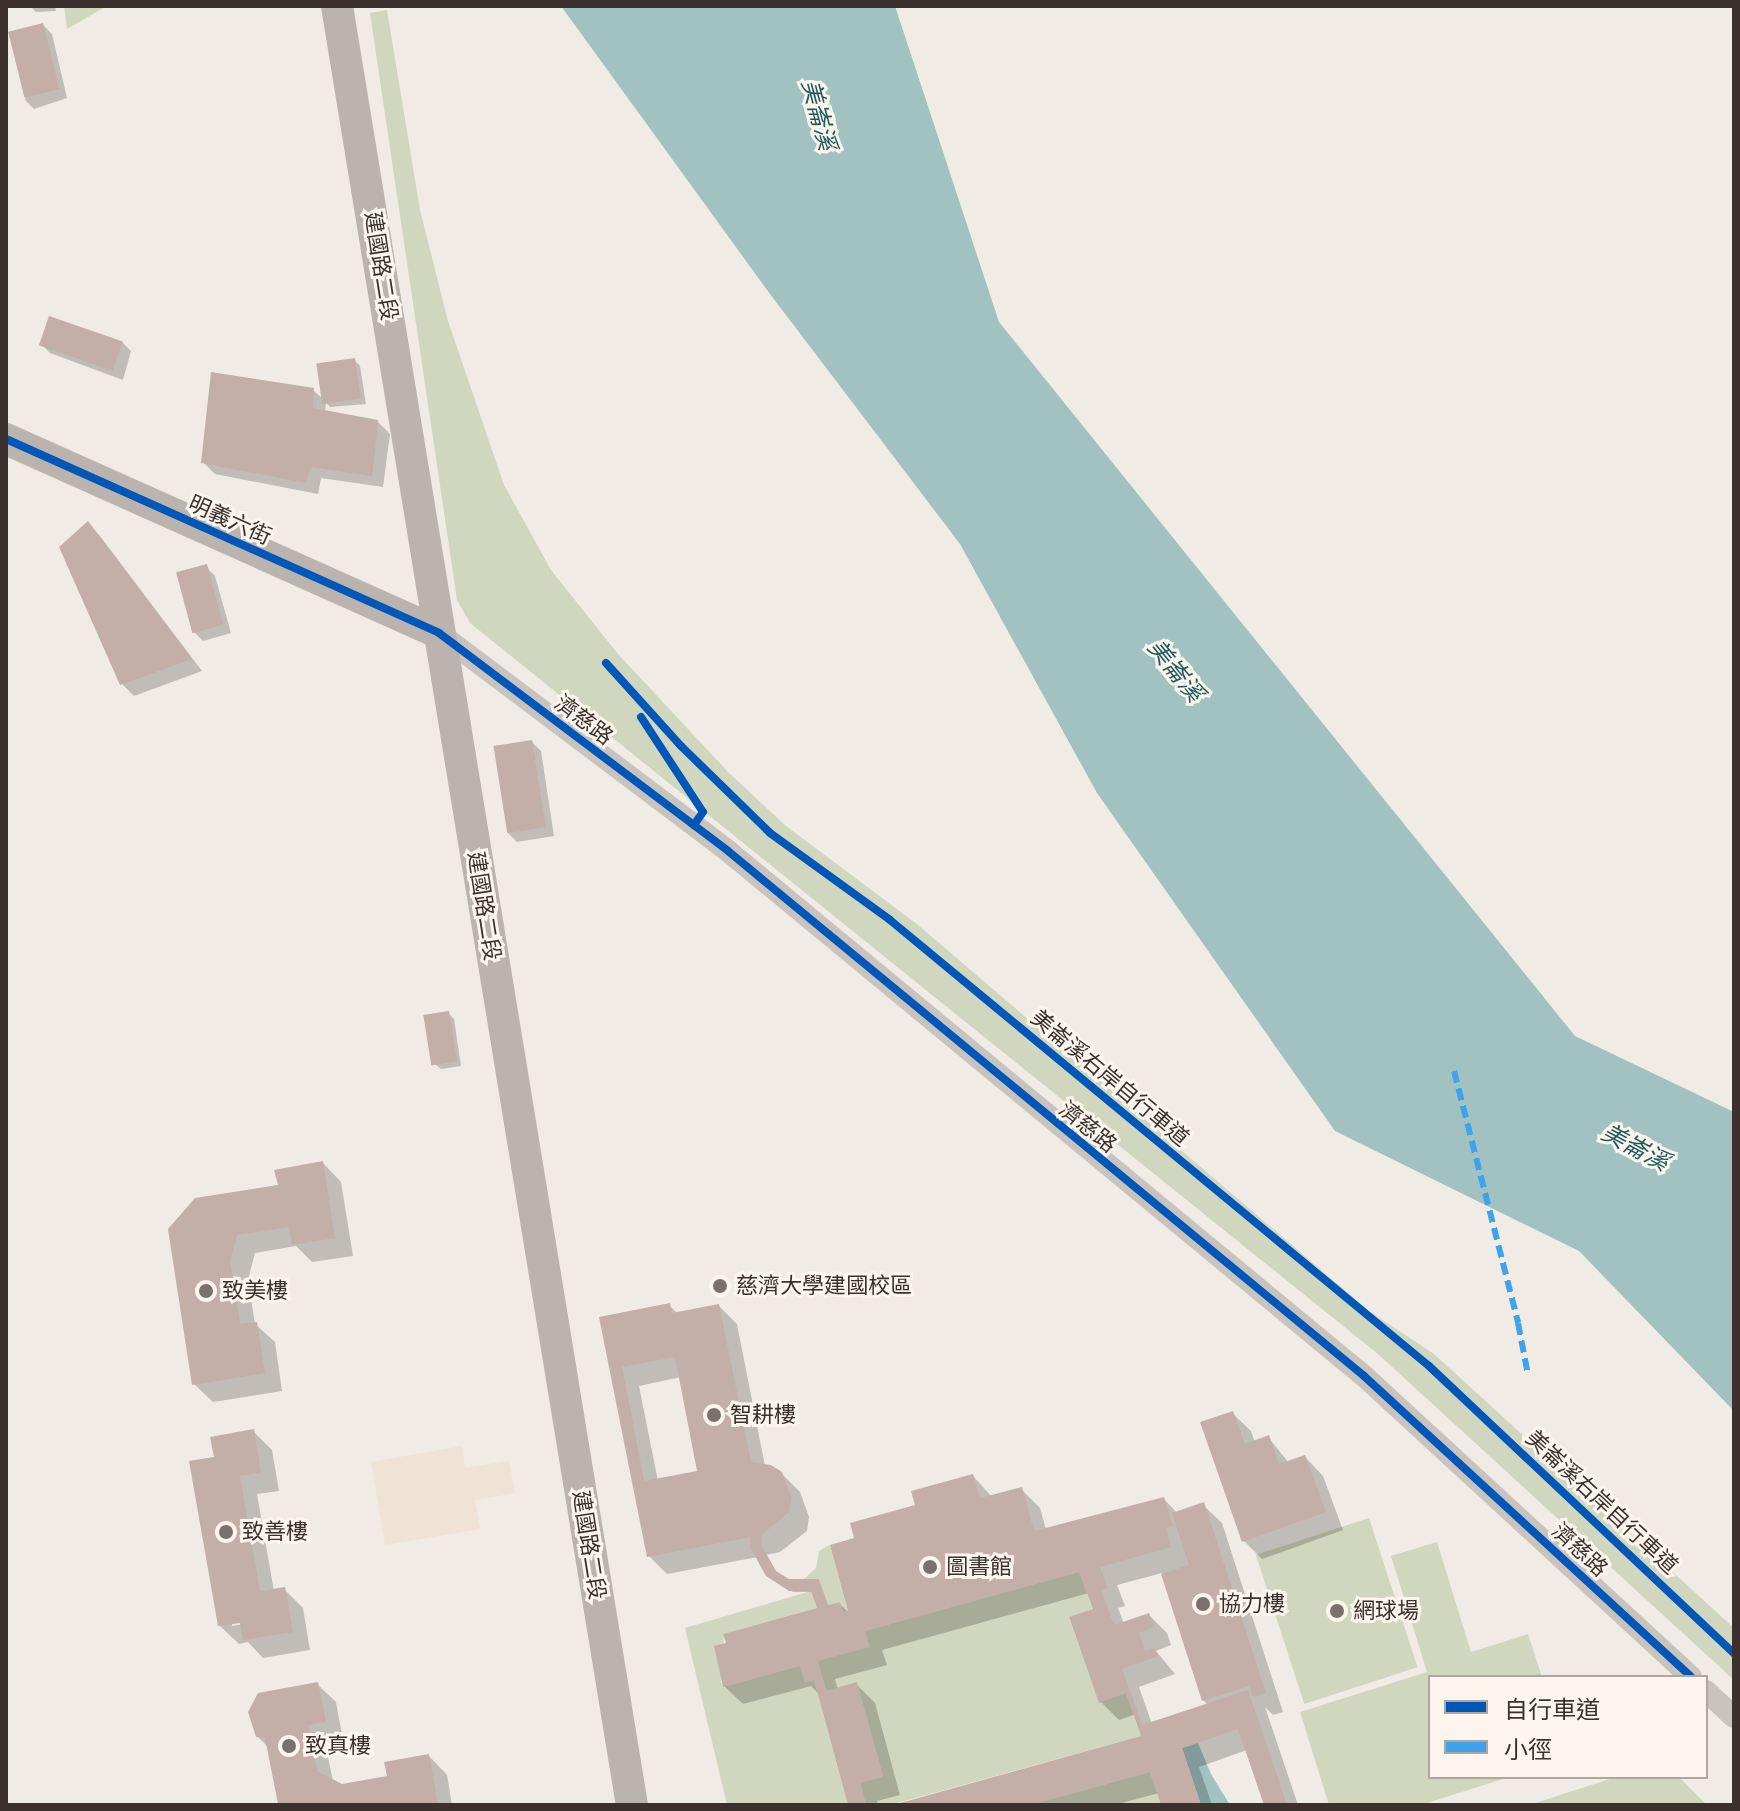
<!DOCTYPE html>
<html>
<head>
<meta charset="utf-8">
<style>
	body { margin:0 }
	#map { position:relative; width:1740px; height:1811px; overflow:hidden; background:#f0ebe5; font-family:Rubik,"Noto Sans TC",sans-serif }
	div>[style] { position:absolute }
	.green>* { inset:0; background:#d1d6bf; transform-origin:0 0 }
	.plaza>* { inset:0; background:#eee3d5 }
	.water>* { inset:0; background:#a1c2c1 }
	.shadow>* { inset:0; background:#0003 }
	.building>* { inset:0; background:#c3afa7; transform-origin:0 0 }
	.street>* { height:22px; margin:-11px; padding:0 11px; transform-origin:11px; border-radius:11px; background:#c9c3be }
	.secondary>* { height:32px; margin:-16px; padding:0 16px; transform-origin:16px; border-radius:16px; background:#bab3ae }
	.quiet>* { height:6px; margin-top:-3px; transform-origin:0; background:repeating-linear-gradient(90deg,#3fa3eb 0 12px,transparent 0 18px) }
	.cycleway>* { height:8px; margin:-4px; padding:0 4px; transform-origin:4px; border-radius:4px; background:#0057b8 }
	.dots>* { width:22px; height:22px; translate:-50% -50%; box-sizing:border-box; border:4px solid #fbf5ee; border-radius:50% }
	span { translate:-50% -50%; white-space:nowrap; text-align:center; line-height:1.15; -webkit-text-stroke:6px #fbf5ee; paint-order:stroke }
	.street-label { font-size:22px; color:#3b302b }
	.poi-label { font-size:22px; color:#3b302b }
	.left { translate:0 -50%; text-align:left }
	.water-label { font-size:24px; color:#1f5a5e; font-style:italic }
	.frame { position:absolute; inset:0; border:8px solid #3b302b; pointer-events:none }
	.legend { position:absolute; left:1428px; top:1675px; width:280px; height:104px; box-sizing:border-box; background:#fbf5ee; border:2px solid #aea6a0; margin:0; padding:10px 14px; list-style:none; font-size:24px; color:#3b302b }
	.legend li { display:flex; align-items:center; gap:16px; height:40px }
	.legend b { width:40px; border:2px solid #aea6a0 }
</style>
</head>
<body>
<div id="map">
	<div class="green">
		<i style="clip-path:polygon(64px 6px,107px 6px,67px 29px)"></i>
		<i style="clip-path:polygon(387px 10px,420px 210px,448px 321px,504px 485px,551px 570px,618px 654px,729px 773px,786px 826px,918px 925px,1369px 1311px,1434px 1354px,1734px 1628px,1734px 1680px,1378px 1354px,470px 623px,457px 600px,370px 13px)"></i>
		<i style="left:1369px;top:1518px;width:157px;height:119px;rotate:72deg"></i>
		<i style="clip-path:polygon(1437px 1542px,1471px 1652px,1528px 1634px,1542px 1677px,1430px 1677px,1430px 1777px,1509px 1777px,1421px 1805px,1329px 1805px,1300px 1712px,1427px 1672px,1391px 1556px)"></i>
		<i style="clip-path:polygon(830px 1545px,848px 1611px,843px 1612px,840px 1602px,828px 1605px,819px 1579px,802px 1581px,816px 1568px,819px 1551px)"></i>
		<i style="clip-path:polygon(1079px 1572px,1093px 1609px,1069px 1618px,1099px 1702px,1126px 1693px,1141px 1736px,890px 1805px,866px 1805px,860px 1783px,883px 1776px,857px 1683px,826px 1691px,818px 1661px,865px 1631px)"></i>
		<i style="clip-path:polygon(811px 1591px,817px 1608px,724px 1634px,721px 1682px,723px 1687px,800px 1666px,805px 1682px,814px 1680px,848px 1805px,727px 1805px,685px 1628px)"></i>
		<i style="clip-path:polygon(1150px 1772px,1161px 1805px,1030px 1805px)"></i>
		<i style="clip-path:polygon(1616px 1777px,1679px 1777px,1707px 1805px,1529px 1805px)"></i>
	</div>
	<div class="plaza">
		<i style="clip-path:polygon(462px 1446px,465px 1468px,509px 1461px,515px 1493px,475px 1500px,480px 1529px,385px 1545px,371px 1462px)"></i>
	</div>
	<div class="water">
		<i style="clip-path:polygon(561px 6px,895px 6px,999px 322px,1575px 1036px,1734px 1112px,1734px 1411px,1579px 1251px,1335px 1131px,1097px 793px,960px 544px,770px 294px)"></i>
		<i style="clip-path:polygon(1198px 1743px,1211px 1774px,1230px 1805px,1201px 1805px,1182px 1748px)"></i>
	</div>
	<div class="shadow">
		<i style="clip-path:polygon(30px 6px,55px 6px,56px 11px,36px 12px)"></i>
		<i style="clip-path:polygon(43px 25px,52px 34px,67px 98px,34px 109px,25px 100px)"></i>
		<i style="clip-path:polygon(122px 342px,131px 351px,123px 380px,50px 353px,41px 344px)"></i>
		<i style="clip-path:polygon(354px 360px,360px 366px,366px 404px,330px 407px,326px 403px,325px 413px,378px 422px,390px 434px,383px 487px,321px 478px,318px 494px,215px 474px,203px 462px,313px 390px,324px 400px)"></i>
		<i style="clip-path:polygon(88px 524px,100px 536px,202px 671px,134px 696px,122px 684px)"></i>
		<i style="clip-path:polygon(206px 567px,215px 576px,231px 633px,203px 641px,194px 632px)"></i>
		<i style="clip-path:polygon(532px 742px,541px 751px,554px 836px,517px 842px,508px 833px)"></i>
		<i style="clip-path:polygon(448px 1013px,454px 1019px,461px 1066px,441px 1069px,435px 1064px)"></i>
		<i style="clip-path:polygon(323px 1163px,341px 1182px,353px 1256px,312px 1262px,296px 1246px,255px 1253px,248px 1280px,255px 1324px,275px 1342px,282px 1391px,213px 1402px,194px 1384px,170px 1230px,281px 1187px)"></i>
		<i style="clip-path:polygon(evenodd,669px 1305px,678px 1314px,719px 1306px,737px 1324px,765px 1466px,781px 1473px,800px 1492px,809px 1517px,807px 1531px,780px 1552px,766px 1555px,777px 1574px,788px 1581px,818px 1580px,829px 1607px,840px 1604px,852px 1616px,856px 1540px,973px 1476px,992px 1497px,1021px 1489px,1040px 1508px,1046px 1530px,1164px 1499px,1177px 1513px,1203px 1505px,1222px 1523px,1283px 1712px,1273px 1715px,1265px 1707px,1298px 1805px,1266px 1805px,1247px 1750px,1199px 1767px,1212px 1805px,1163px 1805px,1159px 1793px,1114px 1805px,897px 1805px,1143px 1738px,1136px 1714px,1119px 1720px,1101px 1702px,1095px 1610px,1089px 1593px,882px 1650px,887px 1665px,835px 1679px,838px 1690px,856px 1684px,875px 1703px,900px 1795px,877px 1801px,878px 1805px,850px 1805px,820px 1695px,811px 1686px,743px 1704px,724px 1686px,728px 1645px,820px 1609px,814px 1592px,793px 1592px,771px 1578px,758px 1557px,667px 1574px,649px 1556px,602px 1318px,669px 1305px,681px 1377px,700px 1473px,658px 1481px,639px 1386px,681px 1377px,669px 1305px,1162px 1573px,1203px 1700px,1208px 1705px,1152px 1724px,1139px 1687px,1175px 1674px,1156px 1651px,1171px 1645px,1167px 1633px,1149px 1615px,1124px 1624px,1118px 1608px,1125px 1606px,1117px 1585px,1162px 1573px)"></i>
		<i style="clip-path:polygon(1232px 1413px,1251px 1431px,1255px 1442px,1268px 1437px,1289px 1463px,1305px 1457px,1323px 1476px,1343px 1530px,1262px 1559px,1244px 1541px)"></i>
		<i style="clip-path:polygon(evenodd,253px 1431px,272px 1450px,279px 1491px,257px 1494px,274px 1591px,284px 1589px,303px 1608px,310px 1650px,263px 1658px,248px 1642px,239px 1644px,220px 1626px,216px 1459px,253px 1431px,232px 1622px,250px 1623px,232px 1626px,232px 1622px)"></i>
		<i style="clip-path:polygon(317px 1684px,336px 1702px,343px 1740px,325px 1743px,333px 1781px,342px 1786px,389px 1778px,429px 1756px,447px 1775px,452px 1805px,282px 1805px,269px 1748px,257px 1736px)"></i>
	</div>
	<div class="building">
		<i style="left:43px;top:23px;width:68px;height:36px;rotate:76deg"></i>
		<i style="left:49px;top:316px;width:78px;height:31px;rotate:19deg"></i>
		<i style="left:355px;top:358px;width:41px;height:39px;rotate:82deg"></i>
		<i style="clip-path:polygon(211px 372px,314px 388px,313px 408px,378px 420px,372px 476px,310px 467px,306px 483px,201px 463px)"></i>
		<i style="clip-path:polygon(88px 521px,192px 659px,120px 685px,59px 547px)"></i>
		<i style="left:207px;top:564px;width:63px;height:32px;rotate:75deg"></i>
		<i style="left:532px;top:740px;width:88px;height:39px;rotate:81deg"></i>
		<i style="left:449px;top:1011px;width:51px;height:26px;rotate:81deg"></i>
		<i style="clip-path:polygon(323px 1161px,335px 1238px,292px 1245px,289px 1227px,237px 1235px,230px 1261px,240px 1324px,257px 1322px,265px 1373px,192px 1385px,168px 1229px,195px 1198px,278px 1185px,274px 1170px)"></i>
		<i style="clip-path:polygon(evenodd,670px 1303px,672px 1313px,719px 1304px,751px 1462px,771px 1465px,782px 1472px,791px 1497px,789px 1512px,761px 1535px,762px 1546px,776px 1571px,789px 1579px,819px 1579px,828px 1605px,840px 1602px,843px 1612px,848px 1611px,830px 1545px,854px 1538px,850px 1523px,915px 1505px,911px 1491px,973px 1474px,980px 1498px,1022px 1487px,1034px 1531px,1164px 1497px,1173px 1526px,1166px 1528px,1171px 1547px,1100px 1567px,1108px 1588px,1101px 1590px,1114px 1625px,1149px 1613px,1154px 1627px,1139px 1633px,1145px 1651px,1155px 1648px,1158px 1656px,1122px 1669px,1142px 1725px,1248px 1690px,1287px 1805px,1264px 1805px,1238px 1729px,1182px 1748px,1201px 1805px,1161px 1805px,1150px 1772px,1031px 1805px,893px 1805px,1141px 1736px,1126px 1693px,1099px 1703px,1069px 1617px,1093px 1609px,1079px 1572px,865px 1631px,870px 1647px,818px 1661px,826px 1691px,857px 1682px,883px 1777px,860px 1783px,866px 1805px,848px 1805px,814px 1680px,805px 1683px,800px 1666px,723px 1687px,714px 1646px,726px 1643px,723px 1634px,817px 1608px,811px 1591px,789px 1591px,766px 1576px,750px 1547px,750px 1537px,647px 1557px,599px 1317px,670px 1303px,675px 1357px,697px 1471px,644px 1481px,622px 1367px,675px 1357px)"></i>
		<i style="clip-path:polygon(1233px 1411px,1245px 1444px,1269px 1435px,1279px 1464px,1305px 1455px,1326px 1512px,1242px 1542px,1200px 1422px)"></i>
		<i style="clip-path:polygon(254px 1429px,261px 1473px,240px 1476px,260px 1591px,285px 1587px,293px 1632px,243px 1640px,240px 1623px,218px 1626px,189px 1461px,214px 1457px,210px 1437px)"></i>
		<i style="clip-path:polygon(1204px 1502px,1266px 1693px,1253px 1697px,1249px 1686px,1202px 1701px,1161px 1574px,1189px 1565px,1172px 1513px)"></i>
		<i style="clip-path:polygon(318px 1682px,326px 1722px,308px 1725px,317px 1771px,342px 1784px,387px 1776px,384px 1762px,429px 1754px,438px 1805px,278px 1804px,265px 1738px,256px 1737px,248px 1712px,258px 1693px)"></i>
	</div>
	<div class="street">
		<i style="left:439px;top:633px;width:362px;rotate:37deg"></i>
		<i style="left:728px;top:851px;width:825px;rotate:39.54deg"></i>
		<i style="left:1364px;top:1376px;width:444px;rotate:42.6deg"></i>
		<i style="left:1706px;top:1691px;width:38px;rotate:43deg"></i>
	</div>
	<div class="secondary">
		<i style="left:337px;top:6px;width:1823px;rotate:80.69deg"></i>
		<i style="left:6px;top:439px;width:474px;rotate:24.1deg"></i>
	</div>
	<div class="quiet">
		<i style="left:1454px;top:1071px;width:260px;rotate:75.7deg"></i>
		<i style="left:1518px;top:1323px;width:53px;rotate:79.1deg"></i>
	</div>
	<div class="cycleway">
		<i style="left:6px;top:439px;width:474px;rotate:24.1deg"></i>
		<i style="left:439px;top:633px;width:362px;rotate:37deg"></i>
		<i style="left:728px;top:851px;width:825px;rotate:39.54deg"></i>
		<i style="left:1364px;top:1376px;width:444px;rotate:42.6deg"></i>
		<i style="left:606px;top:663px;width:112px;rotate:47.9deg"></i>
		<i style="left:681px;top:746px;width:124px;rotate:44.3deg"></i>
		<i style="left:770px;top:833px;width:148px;rotate:35.9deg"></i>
		<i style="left:890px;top:920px;width:700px;rotate:39.61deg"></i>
		<i style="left:1429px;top:1366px;width:419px;rotate:43.3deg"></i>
		<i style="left:641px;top:717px;width:113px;rotate:56.9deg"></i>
		<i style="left:703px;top:812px;width:16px;rotate:125deg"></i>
	</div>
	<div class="dots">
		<i style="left:720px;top:1286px;background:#7a716c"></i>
		<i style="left:206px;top:1291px;background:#7a716c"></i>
		<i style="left:714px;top:1415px;background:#7a716c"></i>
		<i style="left:226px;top:1532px;background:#7a716c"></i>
		<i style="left:930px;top:1567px;background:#7a716c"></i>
		<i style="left:1203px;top:1604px;background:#7a716c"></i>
		<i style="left:1337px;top:1611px;background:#7a716c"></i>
		<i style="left:289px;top:1746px;background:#7a716c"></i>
	</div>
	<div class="street-label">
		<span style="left:381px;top:266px;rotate:81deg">建國路二段</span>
		<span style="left:230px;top:520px;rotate:24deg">明義六街</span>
		<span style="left:584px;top:720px;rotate:37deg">濟慈路</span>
		<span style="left:484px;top:906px;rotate:81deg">建國路二段</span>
		<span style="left:1110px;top:1078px;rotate:40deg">美崙溪右岸自行車道</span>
		<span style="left:1088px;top:1127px;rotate:39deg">濟慈路</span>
		<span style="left:1602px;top:1502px;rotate:43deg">美崙溪右岸自行車道</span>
		<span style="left:589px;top:1545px;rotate:81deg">建國路二段</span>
		<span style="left:1580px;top:1550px;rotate:43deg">濟慈路</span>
	</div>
	<div class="poi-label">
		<span class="left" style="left:736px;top:1286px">慈濟大學建國校區</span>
		<span class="left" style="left:222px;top:1291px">致美樓</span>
		<span class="left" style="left:730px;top:1415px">智耕樓</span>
		<span class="left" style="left:242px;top:1532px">致善樓</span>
		<span class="left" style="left:946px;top:1567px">圖書館</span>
		<span class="left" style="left:1219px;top:1604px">協力樓</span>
		<span class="left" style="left:1353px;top:1611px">網球場</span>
		<span class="left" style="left:305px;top:1746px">致真樓</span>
	</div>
	<div class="water-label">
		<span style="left:818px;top:115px;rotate:75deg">美崙溪</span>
		<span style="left:1175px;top:671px;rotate:51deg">美崙溪</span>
		<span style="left:1635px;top:1148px;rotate:28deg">美崙溪</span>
	</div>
	<div class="frame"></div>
	<ul class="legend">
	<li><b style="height:10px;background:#0057b8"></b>自行車道</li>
	<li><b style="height:10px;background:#3fa3eb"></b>小徑</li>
	</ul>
</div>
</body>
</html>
